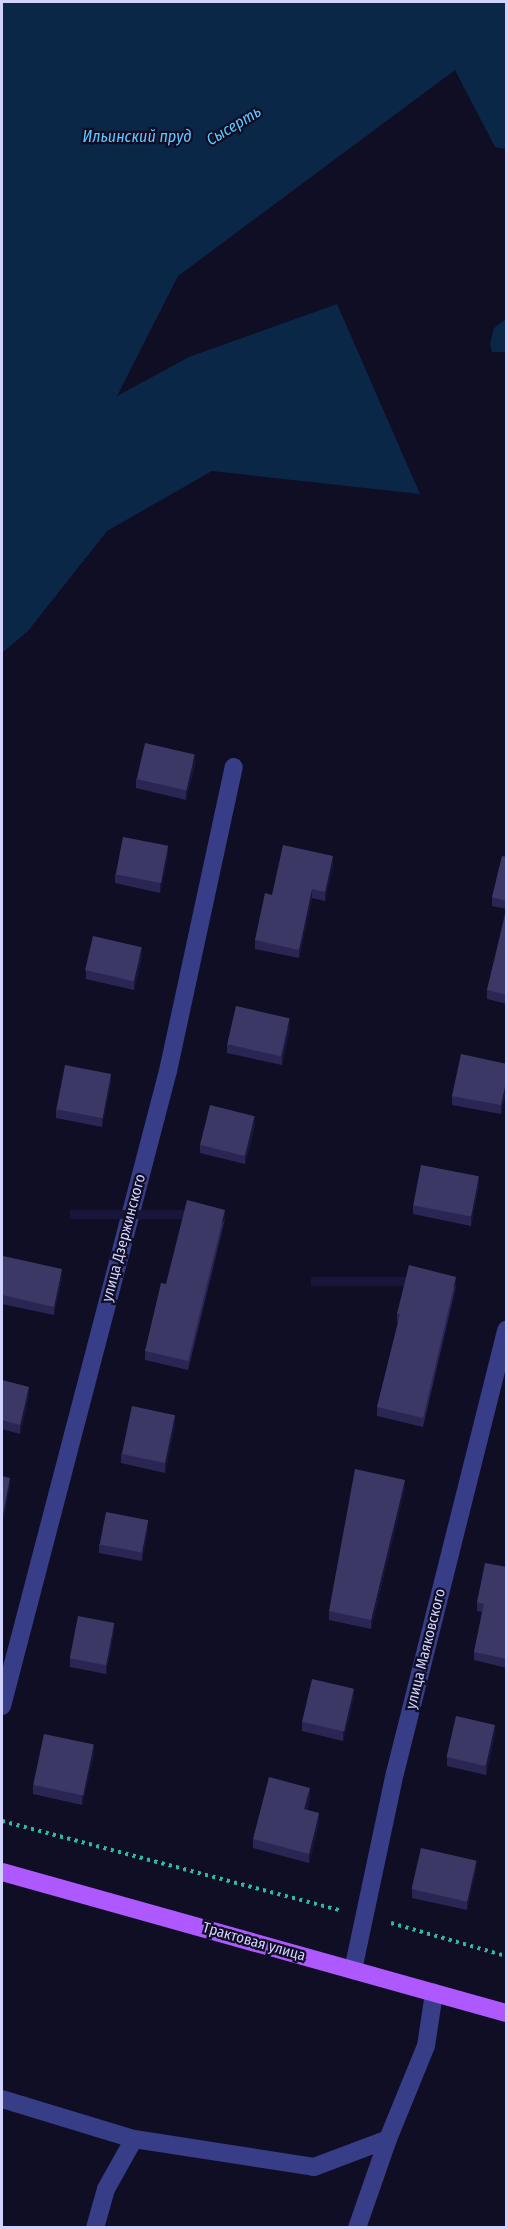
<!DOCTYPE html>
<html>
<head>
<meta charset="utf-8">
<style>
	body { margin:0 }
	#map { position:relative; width:508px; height:2229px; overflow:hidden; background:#0f0e25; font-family:"Fira Sans Condensed",sans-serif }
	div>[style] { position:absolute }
	.water>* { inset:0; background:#0a2748 }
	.path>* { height:4px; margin-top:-2px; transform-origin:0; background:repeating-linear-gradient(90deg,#2abba2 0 3px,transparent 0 7.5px) }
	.lane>* { height:18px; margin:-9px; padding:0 9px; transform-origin:9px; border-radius:9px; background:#373d86 }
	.street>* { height:18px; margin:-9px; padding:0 9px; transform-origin:9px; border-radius:9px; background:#373d86 }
	.primary>* { height:18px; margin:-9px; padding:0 9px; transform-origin:9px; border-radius:9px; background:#ae59ff }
	.wall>* { inset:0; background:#2a2654 }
	.shaded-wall>* { inset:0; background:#171539; transform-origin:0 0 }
	.building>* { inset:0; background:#3c3866; transform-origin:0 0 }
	span { translate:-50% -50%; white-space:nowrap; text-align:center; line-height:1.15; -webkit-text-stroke:4.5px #0f0e25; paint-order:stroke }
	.street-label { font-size:15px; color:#d2d2ff }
	.water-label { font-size:16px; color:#60c7ff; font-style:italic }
	.frame { position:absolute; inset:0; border:3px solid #d2d2ff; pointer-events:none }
</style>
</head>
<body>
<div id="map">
	<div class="water">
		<i style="clip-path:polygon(2px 2px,506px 2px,506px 149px,495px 147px,455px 70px,178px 276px,117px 396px,189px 357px,337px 304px,420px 494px,212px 471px,107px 531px,28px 631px,2px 653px)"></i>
		<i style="clip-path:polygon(506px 319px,506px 358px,506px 352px,492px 352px,490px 344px,494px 328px)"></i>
	</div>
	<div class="path">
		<i style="left:2px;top:1821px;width:350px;rotate:14.8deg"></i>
		<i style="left:391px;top:1923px;width:120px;rotate:16deg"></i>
	</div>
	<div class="lane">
		<i style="left:2px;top:2099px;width:138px;rotate:16.9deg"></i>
		<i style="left:134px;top:2139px;width:182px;rotate:8.8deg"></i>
		<i style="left:314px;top:2167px;width:79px;rotate:-20.7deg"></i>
		<i style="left:388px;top:2139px;width:100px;rotate:-67.8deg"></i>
		<i style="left:426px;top:2046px;width:54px;rotate:-81.4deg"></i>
		<i style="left:95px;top:2228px;width:41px;rotate:-74.2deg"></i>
		<i style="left:106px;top:2189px;width:57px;rotate:-60.8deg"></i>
		<i style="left:357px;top:2228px;width:94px;rotate:-70.8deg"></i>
	</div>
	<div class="street">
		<i style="left:2px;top:1706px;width:656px;rotate:-75.35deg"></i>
		<i style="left:168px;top:1071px;width:311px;rotate:-77.8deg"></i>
		<i style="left:353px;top:1970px;width:201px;rotate:-78deg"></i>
		<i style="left:395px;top:1773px;width:457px;rotate:-75.9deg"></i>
	</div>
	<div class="primary">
		<i style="left:2px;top:1872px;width:523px;rotate:15.63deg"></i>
	</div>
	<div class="wall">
		<i style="clip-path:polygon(195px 764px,186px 800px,136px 788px,136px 779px)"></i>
		<i style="clip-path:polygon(168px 855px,160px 893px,115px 883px,115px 874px)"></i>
		<i style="clip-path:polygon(507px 857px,507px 1004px,487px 999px,487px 990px,506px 909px,492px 906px,492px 897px)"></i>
		<i style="clip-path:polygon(333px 865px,325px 901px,312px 898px,299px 958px,255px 949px,255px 940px,272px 895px)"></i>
		<i style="clip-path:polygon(142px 956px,134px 990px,86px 979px,86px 970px)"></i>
		<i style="clip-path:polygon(290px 1027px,282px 1065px,227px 1053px,227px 1044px)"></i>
		<i style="clip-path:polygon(507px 1064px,507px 1085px,501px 1114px,452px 1105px,452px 1096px)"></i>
		<i style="clip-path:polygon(111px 1082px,102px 1127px,56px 1118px,56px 1109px)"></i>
		<i style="clip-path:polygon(255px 1125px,245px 1164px,200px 1153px,200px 1145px)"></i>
		<i style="clip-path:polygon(479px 1185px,471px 1226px,413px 1214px,413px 1205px)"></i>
		<i style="clip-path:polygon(225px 1219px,188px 1370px,145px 1360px,145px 1351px,166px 1284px)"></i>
		<i style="clip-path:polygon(2px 1261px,62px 1278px,54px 1315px,2px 1304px)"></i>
		<i style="clip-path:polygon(456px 1286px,423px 1427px,377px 1416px,377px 1407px,398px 1323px,397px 1322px,397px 1314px)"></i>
		<i style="clip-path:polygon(2px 1380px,29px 1396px,20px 1434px,2px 1429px)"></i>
		<i style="clip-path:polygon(175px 1424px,165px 1473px,121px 1463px,121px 1454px)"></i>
		<i style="clip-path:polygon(405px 1488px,371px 1629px,329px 1620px,329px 1611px)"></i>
		<i style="clip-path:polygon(148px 1529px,142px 1561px,99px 1553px,99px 1544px)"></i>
		<i style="clip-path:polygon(507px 1567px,507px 1668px,474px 1660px,474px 1652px,482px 1612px,477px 1611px,477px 1602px)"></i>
		<i style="clip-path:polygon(114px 1632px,106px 1674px,70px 1667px,70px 1658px)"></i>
		<i style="clip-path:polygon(354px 1698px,343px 1741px,302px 1731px,302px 1722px)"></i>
		<i style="clip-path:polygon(495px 1734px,486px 1775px,447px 1766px,447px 1757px)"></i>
		<i style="clip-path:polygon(94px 1754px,82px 1805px,33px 1794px,33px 1785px)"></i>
		<i style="clip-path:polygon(310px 1797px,307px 1810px,319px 1822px,309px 1863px,253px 1848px,253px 1839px)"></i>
		<i style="clip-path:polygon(476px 1870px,467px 1910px,412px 1898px,412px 1889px)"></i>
	</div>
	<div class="shaded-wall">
		<i style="clip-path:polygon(195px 755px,195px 764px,186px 800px,186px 791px)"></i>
		<i style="clip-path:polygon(168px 846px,168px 855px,160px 893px,160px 884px)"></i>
		<i style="clip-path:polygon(333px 856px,333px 865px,325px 901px,325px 892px)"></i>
		<i style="clip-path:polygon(312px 889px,312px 898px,299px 958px,299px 950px)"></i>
		<i style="clip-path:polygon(142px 947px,142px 956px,134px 990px,134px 981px)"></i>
		<i style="clip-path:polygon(290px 1018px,290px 1027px,282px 1065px,282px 1056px)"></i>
		<i style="clip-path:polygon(111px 1074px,111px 1082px,102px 1127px,102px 1118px)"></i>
		<i style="clip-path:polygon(507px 1076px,507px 1085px,501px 1114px,501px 1105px)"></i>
		<i style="clip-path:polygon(255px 1116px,255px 1125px,245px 1164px,245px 1156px)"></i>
		<i style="clip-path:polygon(479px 1176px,479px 1185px,471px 1226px,471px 1217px)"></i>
		<i style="left:225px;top:1210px;width:9px;height:155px;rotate:90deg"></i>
		<i style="clip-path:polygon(62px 1269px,62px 1278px,54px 1315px,54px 1307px)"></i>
		<i style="left:456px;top:1277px;width:9px;height:145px;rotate:90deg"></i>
		<i style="clip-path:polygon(29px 1387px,29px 1396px,20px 1434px,20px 1425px)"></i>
		<i style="clip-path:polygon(175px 1415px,175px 1424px,165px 1473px,165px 1464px)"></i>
		<i style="clip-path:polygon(10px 1478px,10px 1487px,2px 1529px,2px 1520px)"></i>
		<i style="clip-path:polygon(405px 1480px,405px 1488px,371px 1629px,371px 1620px)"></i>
		<i style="clip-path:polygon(148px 1520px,148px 1529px,142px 1561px,142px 1552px)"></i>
		<i style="clip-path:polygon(114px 1623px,114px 1632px,106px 1674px,106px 1665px)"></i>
		<i style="clip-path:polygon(354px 1689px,354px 1698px,343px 1741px,343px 1732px)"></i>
		<i style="clip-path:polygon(495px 1725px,495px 1734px,486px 1775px,486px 1766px)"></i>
		<i style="clip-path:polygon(94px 1745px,94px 1754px,82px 1805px,82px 1796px)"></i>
		<i style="clip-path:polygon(310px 1788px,310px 1797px,304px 1818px,304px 1809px)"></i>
		<i style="clip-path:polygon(319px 1813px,319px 1822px,309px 1863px,309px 1854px)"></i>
		<i style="clip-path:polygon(476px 1861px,476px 1870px,467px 1910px,467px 1902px)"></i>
	</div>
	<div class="building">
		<i style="left:145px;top:743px;width:51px;height:37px;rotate:13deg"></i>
		<i style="left:123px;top:837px;width:46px;height:38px;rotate:11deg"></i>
		<i style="clip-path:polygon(283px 845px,333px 856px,325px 892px,312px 889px,299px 950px,255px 940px,265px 893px,272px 895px)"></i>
		<i style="clip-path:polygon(502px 856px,507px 857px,507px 901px,492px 897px)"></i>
		<i style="clip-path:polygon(507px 908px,507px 995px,487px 990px)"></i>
		<i style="left:93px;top:936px;width:50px;height:35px;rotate:13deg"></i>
		<i style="left:236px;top:1006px;width:55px;height:39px;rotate:13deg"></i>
		<i style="clip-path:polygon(461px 1054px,507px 1064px,507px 1076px,501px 1105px,452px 1096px)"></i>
		<i style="left:65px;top:1065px;width:47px;height:45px;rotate:11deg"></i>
		<i style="left:210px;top:1105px;width:46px;height:41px;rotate:14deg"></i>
		<i style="left:421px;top:1165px;width:59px;height:41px;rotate:11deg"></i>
		<i style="clip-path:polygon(187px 1200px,225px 1210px,188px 1361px,145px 1351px,161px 1283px,166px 1284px)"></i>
		<i style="clip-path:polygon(3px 1256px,62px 1269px,54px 1307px,2px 1295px,2px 1261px)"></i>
		<i style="clip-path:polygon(409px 1265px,456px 1277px,423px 1418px,377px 1407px,400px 1314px,397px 1314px)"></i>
		<i style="clip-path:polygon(2px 1380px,29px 1387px,20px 1425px,2px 1420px)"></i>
		<i style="left:132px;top:1406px;width:44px;height:49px;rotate:12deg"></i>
		<i style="clip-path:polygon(355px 1469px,405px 1480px,371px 1620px,329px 1611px)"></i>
		<i style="clip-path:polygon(2px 1476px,10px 1478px,2px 1520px)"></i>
		<i style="left:106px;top:1512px;width:43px;height:33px;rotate:11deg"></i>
		<i style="clip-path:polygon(485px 1563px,507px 1567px,507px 1659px,474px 1652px,484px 1604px,477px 1602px)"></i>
		<i style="left:78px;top:1616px;width:37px;height:43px;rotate:11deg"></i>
		<i style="left:312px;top:1679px;width:43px;height:44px;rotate:13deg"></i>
		<i style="left:456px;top:1716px;width:40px;height:42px;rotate:13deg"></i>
		<i style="left:44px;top:1734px;width:51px;height:52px;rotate:12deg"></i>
		<i style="clip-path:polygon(269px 1777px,310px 1788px,304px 1809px,319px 1813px,309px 1854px,253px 1839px)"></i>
		<i style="left:421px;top:1848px;width:57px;height:42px;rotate:13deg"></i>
	</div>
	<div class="street-label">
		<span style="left:124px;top:1238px;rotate:-75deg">улица Дзержинского</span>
		<span style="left:426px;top:1649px;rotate:-76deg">улица Маяковского</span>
		<span style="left:254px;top:1942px;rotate:16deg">Трактовая улица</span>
	</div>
	<div class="water-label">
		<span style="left:234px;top:126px;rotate:-31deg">Сысерть</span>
		<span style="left:137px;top:137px">Ильинский пруд</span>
	</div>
	<div class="frame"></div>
</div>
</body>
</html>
